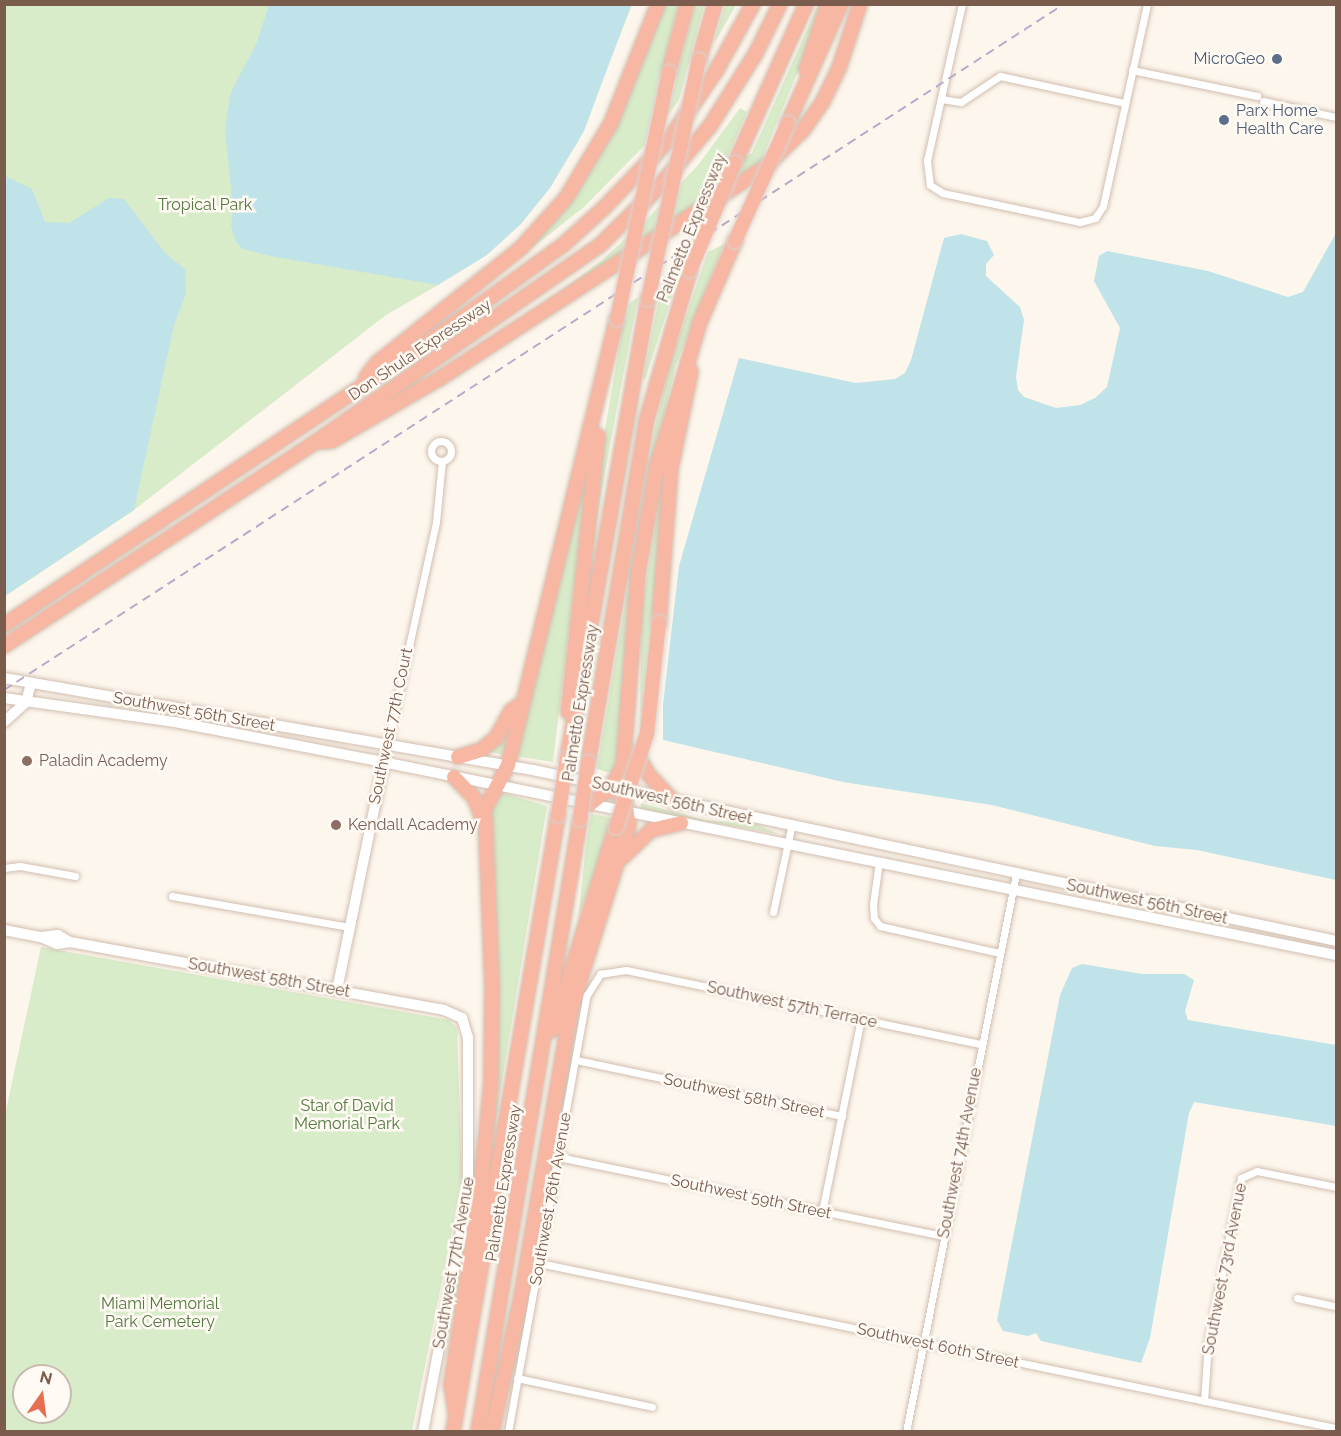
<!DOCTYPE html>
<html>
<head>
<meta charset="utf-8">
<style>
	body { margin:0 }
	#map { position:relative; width:1341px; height:1436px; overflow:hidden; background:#fdf6ec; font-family:Raleway,sans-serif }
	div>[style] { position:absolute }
	.green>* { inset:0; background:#d8ecc9 }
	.water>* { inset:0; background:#bfe3e8 }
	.roads { filter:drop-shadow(0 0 2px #d1beb0) drop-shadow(0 0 2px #d1beb0) }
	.street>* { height:7px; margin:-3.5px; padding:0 3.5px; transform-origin:3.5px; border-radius:3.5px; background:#fff }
	.street>.ring { margin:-3.5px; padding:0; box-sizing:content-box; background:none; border:7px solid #fff; border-radius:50% }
	.secondary>* { height:10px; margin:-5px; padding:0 5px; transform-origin:5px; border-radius:5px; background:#fff }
	.highway>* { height:14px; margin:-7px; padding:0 7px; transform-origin:7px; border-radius:7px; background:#f7b7a3 }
	.rail>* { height:2px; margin-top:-1px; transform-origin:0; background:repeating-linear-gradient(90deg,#b9a8c9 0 9px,transparent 0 15px) }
	.bridges { filter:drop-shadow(0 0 2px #dad1cd) drop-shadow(0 0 2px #dad1cd) }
	.highway-bridge>* { height:14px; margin:-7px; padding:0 7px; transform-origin:7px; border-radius:7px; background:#f7b7a3 }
	.dots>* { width:16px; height:16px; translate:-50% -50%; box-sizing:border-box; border:3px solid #fffaf3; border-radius:50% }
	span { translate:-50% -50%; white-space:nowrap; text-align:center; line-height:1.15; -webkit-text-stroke:5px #fffaf3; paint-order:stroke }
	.service-label { font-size:16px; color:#4e5e75 }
	.right { translate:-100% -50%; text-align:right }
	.left { translate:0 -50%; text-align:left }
	.park-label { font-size:16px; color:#537a41 }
	.street-label { font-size:16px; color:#7a5c4d }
	.education-label { font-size:16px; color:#785e54 }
	.frame { position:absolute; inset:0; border:6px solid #7a5c4d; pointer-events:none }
	.north { position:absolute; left:12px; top:1364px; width:60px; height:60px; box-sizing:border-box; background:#fffaf3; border:2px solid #cabbb1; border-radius:50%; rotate:14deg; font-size:16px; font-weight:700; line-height:24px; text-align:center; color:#7a5c4d }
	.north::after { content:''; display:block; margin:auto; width:21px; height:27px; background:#e76f51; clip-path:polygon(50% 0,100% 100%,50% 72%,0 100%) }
</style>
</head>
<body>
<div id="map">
	<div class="green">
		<i style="clip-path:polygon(5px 5px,632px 5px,578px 142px,521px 224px,438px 285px,386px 315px,134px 510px,5px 596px)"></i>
		<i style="clip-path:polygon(665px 5px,678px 5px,645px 145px,584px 207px,518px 259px,620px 115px)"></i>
		<i style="clip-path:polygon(695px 5px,704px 5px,679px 100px,666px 118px)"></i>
		<i style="clip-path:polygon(725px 5px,736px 5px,714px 44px,718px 28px)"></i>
		<i style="clip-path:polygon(818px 5px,822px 5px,807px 49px,759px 166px,546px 302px,601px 261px,650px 216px,698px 165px,740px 108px,747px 112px,721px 171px,752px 153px)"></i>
		<i style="clip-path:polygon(724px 244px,676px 365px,644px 496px,633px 569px,620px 756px,613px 774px,597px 769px,655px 427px,670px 365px,702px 269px,708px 252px)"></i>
		<i style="clip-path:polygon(681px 267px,645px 380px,643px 379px,663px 277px)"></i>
		<i style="clip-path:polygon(638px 297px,610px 445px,586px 581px,604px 435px,625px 314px,626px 306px)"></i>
		<i style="clip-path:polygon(667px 454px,656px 596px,640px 739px,641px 614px)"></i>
		<i style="clip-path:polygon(582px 486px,586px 487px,553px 762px,515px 756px)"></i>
		<i style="clip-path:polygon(509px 730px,505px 755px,486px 751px,502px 739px)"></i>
		<i style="clip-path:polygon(500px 792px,547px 806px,490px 1155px,491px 810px)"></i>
		<i style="clip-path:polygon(641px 803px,705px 820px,757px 824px,778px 834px,640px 810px)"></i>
		<i style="clip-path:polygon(591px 814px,614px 818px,578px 920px,586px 845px)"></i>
		<i style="clip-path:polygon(evenodd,41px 947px,449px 1020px,457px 1028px,462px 1180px,412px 1431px,5px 1431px,5px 1115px,41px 947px,24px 1376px,60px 1376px,60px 1412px,24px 1412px,24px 1376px)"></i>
	</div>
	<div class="water">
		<i style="clip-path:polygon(269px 5px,269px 4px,631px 5px,584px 131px,550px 188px,521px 224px,487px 255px,438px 285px,270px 256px,243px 249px,236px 242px,231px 226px,233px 209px,225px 128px,231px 92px,257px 42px)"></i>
		<i style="clip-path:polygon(5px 176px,32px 189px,45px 222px,69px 223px,109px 198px,124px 199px,166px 254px,185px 269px,186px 294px,174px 325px,134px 510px,5px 596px)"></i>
		<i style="clip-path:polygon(1336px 233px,1336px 880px,1197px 850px,1155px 846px,992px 805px,843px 782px,663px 740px,663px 705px,679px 566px,739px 358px,856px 383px,895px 379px,905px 373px,911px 360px,944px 238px,961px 234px,987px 241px,994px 255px,986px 264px,986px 276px,1020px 307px,1024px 320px,1016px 377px,1018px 390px,1024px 397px,1056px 408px,1080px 405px,1095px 398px,1107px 387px,1120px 328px,1094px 281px,1099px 256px,1107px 251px,1208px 271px,1288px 297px,1303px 292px)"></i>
		<i style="clip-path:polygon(1082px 964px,1142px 974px,1184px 974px,1194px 980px,1185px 1011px,1188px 1020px,1336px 1045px,1336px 1126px,1194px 1102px,1189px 1113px,1150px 1338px,1141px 1363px,1041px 1341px,1036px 1333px,1028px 1336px,1003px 1331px,997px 1320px,1060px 995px,1072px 968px)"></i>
	</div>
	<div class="roads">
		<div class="street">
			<i style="left:962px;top:4px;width:161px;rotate:102.6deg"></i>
			<i style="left:927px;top:161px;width:24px;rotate:83deg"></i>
			<i style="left:930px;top:185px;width:15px;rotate:32deg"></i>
			<i style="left:943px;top:193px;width:140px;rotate:12deg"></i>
			<i style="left:1080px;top:222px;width:16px;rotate:-15deg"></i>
			<i style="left:1095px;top:218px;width:14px;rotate:-56deg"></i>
			<i style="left:1103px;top:206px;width:207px;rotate:-77.7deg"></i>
			<i style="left:1132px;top:70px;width:128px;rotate:11.7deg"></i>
			<i style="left:941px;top:99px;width:20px;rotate:9deg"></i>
			<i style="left:961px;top:102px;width:47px;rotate:-33.7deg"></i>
			<i style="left:1000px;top:76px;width:128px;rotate:12.2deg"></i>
			<i style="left:1263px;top:101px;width:75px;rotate:12.4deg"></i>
			<i class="ring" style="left:431px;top:441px;width:13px;height:13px"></i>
			<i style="left:387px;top:747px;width:230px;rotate:-77.7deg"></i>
			<i style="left:436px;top:522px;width:61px;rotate:-84.4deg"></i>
			<i style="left:879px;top:861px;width:44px;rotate:97.8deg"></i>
			<i style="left:873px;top:905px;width:13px;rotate:86deg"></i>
			<i style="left:874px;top:918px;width:10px;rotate:53deg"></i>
			<i style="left:880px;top:926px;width:123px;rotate:12.7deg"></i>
			<i style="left:4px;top:868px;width:16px;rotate:-7deg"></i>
			<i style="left:20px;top:866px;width:56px;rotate:10.3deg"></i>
			<i style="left:172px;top:896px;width:180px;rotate:9.9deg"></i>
			<i style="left:773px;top:912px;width:86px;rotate:-77.9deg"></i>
			<i style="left:576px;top:1060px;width:272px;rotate:11.9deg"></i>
			<i style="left:558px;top:1157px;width:394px;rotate:11.6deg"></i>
			<i style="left:822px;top:1212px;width:197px;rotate:-78.6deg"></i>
			<i style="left:539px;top:1263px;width:814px;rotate:11.7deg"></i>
			<i style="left:1297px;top:1298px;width:40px;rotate:12deg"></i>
			<i style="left:517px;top:1378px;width:138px;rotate:12.1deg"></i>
			<i style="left:1204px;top:1401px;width:58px;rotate:-86.1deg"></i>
			<i style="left:1208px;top:1343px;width:168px;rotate:-78.7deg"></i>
			<i style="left:1241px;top:1178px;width:17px;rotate:-24deg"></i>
			<i style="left:1257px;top:1171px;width:81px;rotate:11.4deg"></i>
			<i style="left:508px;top:1432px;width:444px;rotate:-79.8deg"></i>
			<i style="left:587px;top:995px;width:25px;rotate:-58deg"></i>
			<i style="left:600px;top:974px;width:26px;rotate:-9deg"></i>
			<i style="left:626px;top:970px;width:363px;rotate:11.8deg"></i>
			<i style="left:906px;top:1432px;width:569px;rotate:-78.85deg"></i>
		</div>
		<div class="secondary">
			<i style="left:4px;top:678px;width:537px;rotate:9.87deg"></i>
			<i style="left:533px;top:770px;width:821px;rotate:12.02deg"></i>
			<i style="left:4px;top:698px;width:173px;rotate:8deg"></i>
			<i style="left:175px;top:722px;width:202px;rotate:10.9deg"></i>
			<i style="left:373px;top:760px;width:983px;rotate:11.45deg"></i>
			<i style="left:4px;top:722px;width:30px;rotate:-42deg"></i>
			<i style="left:26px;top:702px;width:20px;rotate:-75deg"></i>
			<i style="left:4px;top:930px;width:38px;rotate:11deg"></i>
			<i style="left:41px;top:937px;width:17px;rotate:24deg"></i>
			<i style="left:57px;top:944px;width:13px;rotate:-9deg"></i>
			<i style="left:70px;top:942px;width:380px;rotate:10.3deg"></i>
			<i style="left:444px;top:1010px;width:20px;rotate:24deg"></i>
			<i style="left:462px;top:1018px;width:21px;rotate:73deg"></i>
			<i style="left:468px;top:1038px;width:156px;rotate:90deg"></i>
			<i style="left:468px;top:1194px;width:242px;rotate:100.7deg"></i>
			<i style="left:41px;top:937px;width:17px;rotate:-7deg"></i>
			<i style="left:58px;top:935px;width:14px;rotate:30deg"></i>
			<i style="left:337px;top:990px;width:239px;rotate:-78.4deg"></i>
		</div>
		<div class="highway">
			<i style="left:699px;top:60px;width:58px;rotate:-74.1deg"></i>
			<i style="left:806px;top:70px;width:70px;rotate:-71.6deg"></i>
			<i style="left:669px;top:72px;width:70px;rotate:-75.2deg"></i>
			<i style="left:788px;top:123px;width:130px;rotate:-66deg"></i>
			<i style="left:735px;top:163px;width:174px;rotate:-65.9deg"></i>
			<i style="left:366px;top:377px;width:18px;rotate:-52deg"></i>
			<i style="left:377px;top:363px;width:184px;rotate:-38.6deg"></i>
			<i style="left:521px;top:248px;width:67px;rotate:-48deg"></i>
			<i style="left:566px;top:198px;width:87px;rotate:-59deg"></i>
			<i style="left:611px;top:123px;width:128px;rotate:-68.4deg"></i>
			<i style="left:320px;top:442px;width:12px;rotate:-5deg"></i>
			<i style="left:332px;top:441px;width:124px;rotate:-30.1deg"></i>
			<i style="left:439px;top:379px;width:387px;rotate:-33deg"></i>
			<i style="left:764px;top:168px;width:54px;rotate:-44.3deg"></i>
			<i style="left:803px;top:130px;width:35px;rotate:-55deg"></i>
			<i style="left:823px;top:101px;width:37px;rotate:-64deg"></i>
			<i style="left:839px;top:68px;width:67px;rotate:-71.8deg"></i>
			<i style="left:659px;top:623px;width:155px;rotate:-85.6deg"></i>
			<i style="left:671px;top:468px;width:99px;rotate:-78.3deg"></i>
			<i style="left:4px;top:625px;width:524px;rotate:-33.72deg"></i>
			<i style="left:440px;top:334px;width:152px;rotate:-35.9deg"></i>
			<i style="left:563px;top:245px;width:55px;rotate:-42.1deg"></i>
			<i style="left:604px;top:208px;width:93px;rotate:-46.3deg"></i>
			<i style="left:668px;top:141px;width:85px;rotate:-55.6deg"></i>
			<i style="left:716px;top:71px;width:77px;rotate:-61.1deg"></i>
			<i style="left:4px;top:646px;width:371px;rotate:-33.2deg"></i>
			<i style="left:314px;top:443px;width:348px;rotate:-34.7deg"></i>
			<i style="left:600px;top:245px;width:78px;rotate:-44.5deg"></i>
			<i style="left:656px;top:190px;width:84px;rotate:-49.8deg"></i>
			<i style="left:710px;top:126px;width:86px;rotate:-57.8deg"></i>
			<i style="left:756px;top:53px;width:55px;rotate:-63.9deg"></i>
			<i style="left:568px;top:712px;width:278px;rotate:-83.8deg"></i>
			<i style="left:636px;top:753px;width:24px;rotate:60deg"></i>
			<i style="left:648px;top:774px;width:40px;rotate:47deg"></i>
			<i style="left:458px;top:757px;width:24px;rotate:-17deg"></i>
			<i style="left:481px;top:750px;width:19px;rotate:-39deg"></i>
			<i style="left:496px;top:738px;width:31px;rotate:-61deg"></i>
			<i style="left:511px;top:711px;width:10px;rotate:-37deg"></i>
			<i style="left:567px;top:759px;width:467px;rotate:-80deg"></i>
			<i style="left:588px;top:763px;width:346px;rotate:-80.3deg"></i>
			<i style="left:646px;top:422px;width:158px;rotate:-73.9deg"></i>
			<i style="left:454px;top:777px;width:30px;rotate:46deg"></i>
			<i style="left:475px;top:799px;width:23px;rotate:70deg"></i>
			<i style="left:590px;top:804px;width:27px;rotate:-39deg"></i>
			<i style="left:611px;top:787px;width:24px;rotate:-60deg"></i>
			<i style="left:623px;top:766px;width:193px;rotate:-85.5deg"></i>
			<i style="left:638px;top:574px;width:110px;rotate:-80deg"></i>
			<i style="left:657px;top:466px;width:150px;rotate:-73.4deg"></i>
			<i style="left:700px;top:322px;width:88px;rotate:-66.6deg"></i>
			<i style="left:622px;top:858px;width:40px;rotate:-44deg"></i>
			<i style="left:651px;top:830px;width:31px;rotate:-13deg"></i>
			<i style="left:553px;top:1030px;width:213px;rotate:-72.8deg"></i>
			<i style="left:456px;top:1416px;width:31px;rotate:-99deg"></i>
			<i style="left:451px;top:1385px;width:199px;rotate:-81.3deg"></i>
			<i style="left:481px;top:1188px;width:105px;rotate:-84.6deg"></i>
			<i style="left:491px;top:1083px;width:99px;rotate:-89.4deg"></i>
			<i style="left:492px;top:984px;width:175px;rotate:-92.3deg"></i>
			<i style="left:485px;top:809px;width:50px;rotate:-62.4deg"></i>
			<i style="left:508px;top:765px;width:459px;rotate:-76.3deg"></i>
			<i style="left:453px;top:1432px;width:626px;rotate:-80.34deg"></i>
			<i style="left:478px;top:1432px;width:621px;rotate:-80.55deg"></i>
			<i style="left:492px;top:1432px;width:138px;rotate:-77.9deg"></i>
			<i style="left:521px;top:1297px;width:289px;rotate:-80.2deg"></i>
			<i style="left:570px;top:1012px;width:196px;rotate:-72.5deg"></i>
			<i style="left:629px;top:825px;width:23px;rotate:-100deg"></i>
			<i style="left:625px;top:802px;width:21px;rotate:-133deg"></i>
		</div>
	</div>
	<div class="rail">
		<i style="left:4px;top:690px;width:1263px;rotate:-32.91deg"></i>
	</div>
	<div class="bridges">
		<div class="highway-bridge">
			<i style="left:735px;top:241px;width:129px;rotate:-65.8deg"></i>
			<i style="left:690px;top:270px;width:116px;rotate:-67.2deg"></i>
			<i style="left:648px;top:299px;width:244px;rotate:-78deg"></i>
			<i style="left:617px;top:319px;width:252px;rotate:-78.1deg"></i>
			<i style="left:558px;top:815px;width:57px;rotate:-80.9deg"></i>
			<i style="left:580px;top:819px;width:57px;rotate:-81.9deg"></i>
			<i style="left:616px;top:827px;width:99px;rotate:-71.7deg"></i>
			<i style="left:647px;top:733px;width:111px;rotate:-83.8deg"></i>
		</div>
	</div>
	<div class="dots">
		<i style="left:1277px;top:59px;background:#5c6f8a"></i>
		<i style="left:1224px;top:120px;background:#5c6f8a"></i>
		<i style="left:27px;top:761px;background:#8d6e63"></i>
		<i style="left:336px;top:825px;background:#8d6e63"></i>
	</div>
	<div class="service-label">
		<span class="right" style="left:1265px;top:59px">MicroGeo</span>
		<span class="left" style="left:1236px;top:120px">Parx Home<br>Health Care</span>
	</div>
	<div class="park-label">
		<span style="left:205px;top:205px">Tropical Park</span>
		<span style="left:347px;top:1115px">Star of David<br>Memorial Park</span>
		<span style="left:160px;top:1313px">Miami Memorial<br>Park Cemetery</span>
	</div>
	<div class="street-label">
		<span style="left:692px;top:228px;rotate:-68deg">Palmetto Expressway</span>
		<span style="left:420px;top:350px;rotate:-34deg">Don Shula Expressway</span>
		<span style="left:581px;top:703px;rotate:-81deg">Palmetto Expressway</span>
		<span style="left:194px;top:712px;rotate:10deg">Southwest 56th Street</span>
		<span style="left:391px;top:726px;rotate:-78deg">Southwest 77th Court</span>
		<span style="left:672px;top:801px;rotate:13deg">Southwest 56th Street</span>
		<span style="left:1147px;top:902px;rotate:12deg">Southwest 56th Street</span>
		<span style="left:269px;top:978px;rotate:10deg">Southwest 58th Street</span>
		<span style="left:792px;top:1005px;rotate:12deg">Southwest 57th Terrace</span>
		<span style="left:744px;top:1096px;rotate:12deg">Southwest 58th Street</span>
		<span style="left:960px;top:1153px;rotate:-79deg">Southwest 74th Avenue</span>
		<span style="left:504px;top:1183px;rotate:-81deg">Palmetto Expressway</span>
		<span style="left:751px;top:1197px;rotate:12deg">Southwest 59th Street</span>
		<span style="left:551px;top:1199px;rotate:-80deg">Southwest 76th Avenue</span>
		<span style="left:454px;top:1263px;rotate:-80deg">Southwest 77th Avenue</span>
		<span style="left:1225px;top:1269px;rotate:-79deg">Southwest 73rd Avenue</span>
		<span style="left:938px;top:1346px;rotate:12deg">Southwest 60th Street</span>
	</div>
	<div class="education-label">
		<span class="left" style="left:39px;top:761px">Paladin Academy</span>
		<span class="left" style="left:348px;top:825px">Kendall Academy</span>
	</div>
	<div class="frame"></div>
	<div class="north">N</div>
</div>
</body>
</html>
